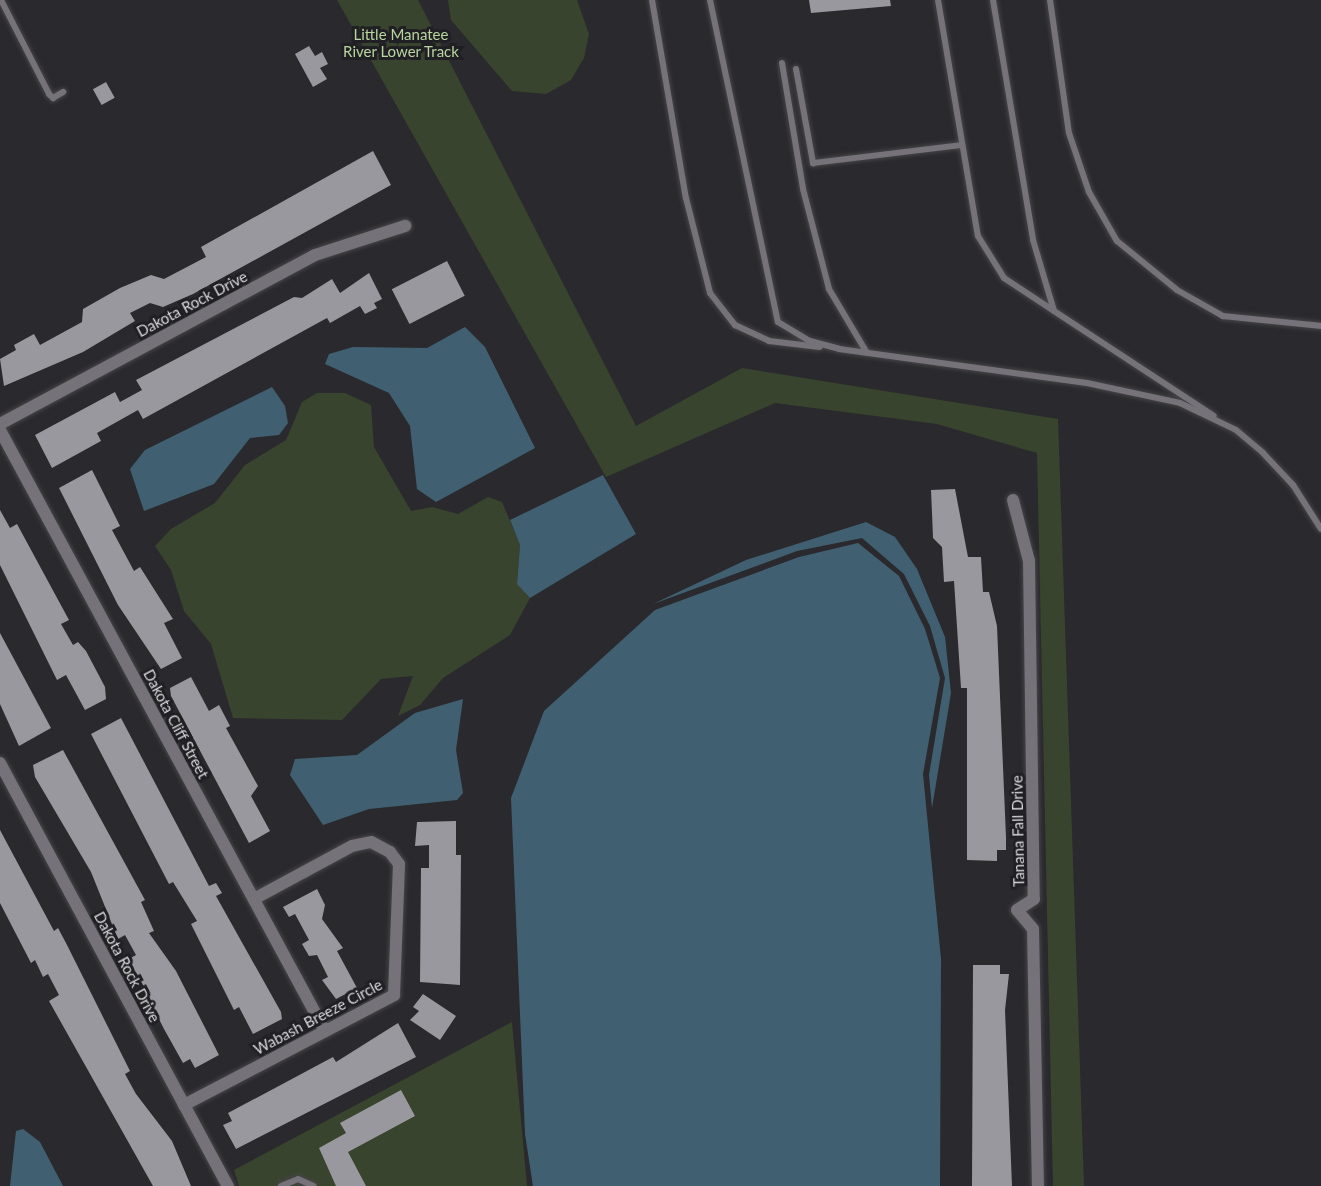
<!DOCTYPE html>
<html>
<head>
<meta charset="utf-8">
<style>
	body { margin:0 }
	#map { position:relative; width:1321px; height:1186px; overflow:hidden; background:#2a292d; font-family:Lato,sans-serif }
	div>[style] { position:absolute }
	.green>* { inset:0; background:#39442e }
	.water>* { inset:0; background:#406071 }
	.building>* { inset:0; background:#99989e; transform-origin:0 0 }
	.roads { filter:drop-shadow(0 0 2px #464549) drop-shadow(0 0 2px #464549) }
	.lane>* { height:6px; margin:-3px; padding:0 3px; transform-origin:3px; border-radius:3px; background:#757379 }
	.street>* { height:12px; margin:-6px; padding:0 6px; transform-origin:6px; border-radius:6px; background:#757379 }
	span { translate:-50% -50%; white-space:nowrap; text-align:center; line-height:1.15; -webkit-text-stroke:6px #201f24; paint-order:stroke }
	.park-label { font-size:15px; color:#b9d49f }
	.street-label { font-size:15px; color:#dad9dc }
</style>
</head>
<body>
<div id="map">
	<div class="green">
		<i style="clip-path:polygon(337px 0,418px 0,636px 426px,742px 368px,1058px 419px,1084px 1186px,1053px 1186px,1037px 453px,937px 424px,775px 403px,606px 477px)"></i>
		<i style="clip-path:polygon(448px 0,577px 0,589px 34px,584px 58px,571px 80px,546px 94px,512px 91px,451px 20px)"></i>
		<i style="clip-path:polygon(317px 393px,345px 393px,371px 405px,374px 447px,411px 511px,432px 507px,458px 514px,488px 497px,502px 502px,520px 545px,517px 583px,530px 598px,510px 635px,443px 678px,420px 705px,398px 716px,413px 676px,381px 679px,342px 720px,233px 718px,211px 644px,184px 611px,171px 570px,155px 546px,171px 529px,215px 503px,245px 465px,286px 440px,302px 402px)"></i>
		<i style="clip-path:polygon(512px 1022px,527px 1186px,239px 1186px,234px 1170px)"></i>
	</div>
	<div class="water">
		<i style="clip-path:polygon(465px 327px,485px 347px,535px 448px,436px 502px,417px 489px,410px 426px,389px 393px,325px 364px,329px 354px,353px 347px,427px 348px)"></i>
		<i style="clip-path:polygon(272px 387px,285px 406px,288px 423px,279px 435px,250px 438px,214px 484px,144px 511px,130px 469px,145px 450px)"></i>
		<i style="clip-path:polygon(603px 475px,636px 534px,530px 598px,517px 584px,520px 545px,510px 520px)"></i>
		<i style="clip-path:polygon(866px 522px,895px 537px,917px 569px,945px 637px,951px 693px,932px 808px,929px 775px,945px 678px,930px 626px,904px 574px,862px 538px,797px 551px,653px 604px,746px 560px)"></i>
		<i style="clip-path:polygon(858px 543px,899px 576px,925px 629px,940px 678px,923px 774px,941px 959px,940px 1186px,533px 1186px,525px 1134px,511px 798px,544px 711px,655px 610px,799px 557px)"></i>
		<i style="clip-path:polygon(463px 699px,456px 750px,463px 793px,457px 800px,369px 809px,323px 825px,290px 775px,295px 759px,357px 755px,415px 713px)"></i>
		<i style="clip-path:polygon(23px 1129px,40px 1142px,63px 1186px,10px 1186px,16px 1131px)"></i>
	</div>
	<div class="building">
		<i style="clip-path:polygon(809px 0,890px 0,891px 6px,811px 13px)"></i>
		<i style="clip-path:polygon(309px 46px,315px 56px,322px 52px,328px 64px,320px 68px,327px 79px,313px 87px,295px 54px)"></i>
		<i style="left:106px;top:82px;width:18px;height:15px;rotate:61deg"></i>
		<i style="clip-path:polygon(373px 151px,391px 185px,193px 294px,163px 307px,150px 303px,130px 313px,135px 321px,83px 352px,4px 386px,0 359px,16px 350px,14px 345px,34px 334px,40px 345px,82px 322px,83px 309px,120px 288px,151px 275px,164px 279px,206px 257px,201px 247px)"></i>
		<i style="left:447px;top:261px;width:39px;height:62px;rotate:63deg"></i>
		<i style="clip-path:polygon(369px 273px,382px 299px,374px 303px,377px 308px,365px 314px,360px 306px,330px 323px,327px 318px,143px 419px,138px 410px,97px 433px,101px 441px,52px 468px,35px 435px,115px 392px,120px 402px,142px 390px,136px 380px,294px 297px,302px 298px,332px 279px,340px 293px)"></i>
		<i style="clip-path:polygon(92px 470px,120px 526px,112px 530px,134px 571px,140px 567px,173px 619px,164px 623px,182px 658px,161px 669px,118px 605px,59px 488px)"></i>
		<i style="clip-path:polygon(955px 489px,968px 557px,981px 557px,983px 592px,989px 592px,997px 626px,1006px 837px,1006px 850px,997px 850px,997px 861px,967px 860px,967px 688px,961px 688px,954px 581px,944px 582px,942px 547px,933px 538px,932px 513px,931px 490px)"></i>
		<i style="clip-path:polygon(0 510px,10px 528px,17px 524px,69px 620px,61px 624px,73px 645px,78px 642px,86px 651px,105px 687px,106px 699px,85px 710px,66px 675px,57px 680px,0 565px)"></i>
		<i style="clip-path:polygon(0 633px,51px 728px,19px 746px,0 704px)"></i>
		<i style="clip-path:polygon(191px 677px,209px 711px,219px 705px,230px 726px,226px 728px,258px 786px,251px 796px,270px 831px,249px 843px,171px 696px,170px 688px)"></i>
		<i style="clip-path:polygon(121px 718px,209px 886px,216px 883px,222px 893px,216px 896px,281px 1012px,282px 1019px,253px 1034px,239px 1007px,234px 1010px,191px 924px,197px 921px,173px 882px,169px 884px,91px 734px)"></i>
		<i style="clip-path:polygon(63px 750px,145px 900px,141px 902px,154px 931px,149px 933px,176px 971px,219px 1055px,195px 1068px,190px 1059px,183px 1063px,164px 1029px,129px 959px,136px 955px,125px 935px,118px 939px,91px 872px,35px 777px,33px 765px)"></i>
		<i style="clip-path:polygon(456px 821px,456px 855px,461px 855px,460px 985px,420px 982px,421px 868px,429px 868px,429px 845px,415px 846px,417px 822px)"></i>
		<i style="clip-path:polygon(0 830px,54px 931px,58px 928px,66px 943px,130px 1071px,125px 1074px,136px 1094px,172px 1141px,191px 1186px,153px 1186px,49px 1001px,59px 995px,48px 974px,43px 977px,35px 960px,31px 963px,0 903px)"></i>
		<i style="clip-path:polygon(317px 889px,325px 905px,322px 919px,343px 948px,337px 951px,357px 988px,336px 999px,322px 980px,328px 977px,317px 955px,309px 956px,302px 944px,309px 940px,295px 914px,289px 917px,283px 907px)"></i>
		<i style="clip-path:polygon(973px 965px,1000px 965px,1000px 974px,1009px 974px,1005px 1010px,1012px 1186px,972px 1186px)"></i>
		<i style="clip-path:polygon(423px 994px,456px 1016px,440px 1040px,410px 1020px,419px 1011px,413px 1007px)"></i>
		<i style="clip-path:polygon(398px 1023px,416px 1057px,236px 1149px,223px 1125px,232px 1121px,228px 1113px,333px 1057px,336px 1062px)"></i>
		<i style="clip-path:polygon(401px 1090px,415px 1116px,348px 1152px,366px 1186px,336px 1186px,319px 1148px,346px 1133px,340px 1123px)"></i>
	</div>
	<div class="roads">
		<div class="lane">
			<i style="left:1px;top:0;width:106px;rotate:62.9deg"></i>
			<i style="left:49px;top:94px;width:6px;rotate:45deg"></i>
			<i style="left:53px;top:98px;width:12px;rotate:-31deg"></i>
			<i style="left:652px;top:0;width:201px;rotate:80.3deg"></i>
			<i style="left:686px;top:198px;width:98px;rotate:75.8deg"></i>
			<i style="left:710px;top:293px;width:41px;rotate:52deg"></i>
			<i style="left:735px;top:325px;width:38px;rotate:25deg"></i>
			<i style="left:769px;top:341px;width:51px;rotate:6.7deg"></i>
			<i style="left:710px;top:0;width:329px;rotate:78.1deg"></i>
			<i style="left:778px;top:322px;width:37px;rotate:31deg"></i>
			<i style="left:810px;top:341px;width:30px;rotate:15deg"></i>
			<i style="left:839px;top:349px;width:250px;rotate:7.8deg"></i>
			<i style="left:1087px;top:383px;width:95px;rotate:12.1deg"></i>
			<i style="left:1180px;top:403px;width:62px;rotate:25.7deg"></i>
			<i style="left:1236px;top:430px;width:35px;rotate:40deg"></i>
			<i style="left:1263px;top:453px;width:44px;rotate:46.8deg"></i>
			<i style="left:1293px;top:485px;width:52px;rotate:57.5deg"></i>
			<i style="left:938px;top:0;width:239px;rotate:80.4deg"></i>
			<i style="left:978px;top:236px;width:49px;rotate:58.2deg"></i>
			<i style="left:1004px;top:278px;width:60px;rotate:33.4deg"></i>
			<i style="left:993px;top:0;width:243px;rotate:80.5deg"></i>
			<i style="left:1033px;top:240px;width:74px;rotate:73.5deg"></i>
			<i style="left:1054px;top:311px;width:191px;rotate:33.3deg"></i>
			<i style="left:1050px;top:0;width:134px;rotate:81.9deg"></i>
			<i style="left:1069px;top:133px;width:62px;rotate:71.3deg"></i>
			<i style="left:1089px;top:192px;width:56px;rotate:60.3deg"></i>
			<i style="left:1117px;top:241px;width:77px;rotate:39.2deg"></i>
			<i style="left:1177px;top:290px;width:53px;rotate:29.5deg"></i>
			<i style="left:1223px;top:316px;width:99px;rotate:5.8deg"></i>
			<i style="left:782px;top:63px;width:128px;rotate:80.5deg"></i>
			<i style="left:803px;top:189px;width:103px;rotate:75.4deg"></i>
			<i style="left:829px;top:289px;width:74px;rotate:59.3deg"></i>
			<i style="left:796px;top:69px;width:96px;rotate:79.7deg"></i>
			<i style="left:813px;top:163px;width:150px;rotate:-6.9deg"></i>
			<i style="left:281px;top:1186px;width:18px;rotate:-22deg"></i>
			<i style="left:298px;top:1179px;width:17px;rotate:24deg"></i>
		</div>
		<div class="street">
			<i style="left:0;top:424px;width:357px;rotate:-28.2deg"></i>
			<i style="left:315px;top:255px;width:95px;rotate:-17.9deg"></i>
			<i style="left:0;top:430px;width:683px;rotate:61.6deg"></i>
			<i style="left:1013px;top:500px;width:63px;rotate:75.3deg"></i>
			<i style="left:1029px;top:561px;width:338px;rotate:89.2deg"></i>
			<i style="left:1034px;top:899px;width:20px;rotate:147deg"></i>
			<i style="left:1017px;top:910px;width:25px;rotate:50deg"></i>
			<i style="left:1033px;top:929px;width:257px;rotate:88.9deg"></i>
			<i style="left:0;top:763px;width:481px;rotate:61.7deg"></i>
			<i style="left:184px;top:1105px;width:237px;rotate:-27.6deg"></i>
			<i style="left:394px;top:995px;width:131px;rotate:-87.8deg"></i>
			<i style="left:399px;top:864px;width:15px;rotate:-127deg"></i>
			<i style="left:390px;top:852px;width:21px;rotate:-152deg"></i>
			<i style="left:371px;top:842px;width:19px;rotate:168deg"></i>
			<i style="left:352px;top:846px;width:111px;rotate:151.6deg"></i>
		</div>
	</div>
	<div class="park-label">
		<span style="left:401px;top:43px">Little Manatee<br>River Lower Track</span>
	</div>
	<div class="street-label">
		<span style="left:192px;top:304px;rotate:-28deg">Dakota Rock Drive</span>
		<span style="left:176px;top:724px;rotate:62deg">Dakota Cliff Street</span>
		<span style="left:1018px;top:831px;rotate:-91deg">Tanana Fall Drive</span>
		<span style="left:127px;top:967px;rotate:62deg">Dakota Rock Drive</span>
		<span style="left:318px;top:1017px;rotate:-28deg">Wabash Breeze Circle</span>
	</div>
</div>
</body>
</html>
